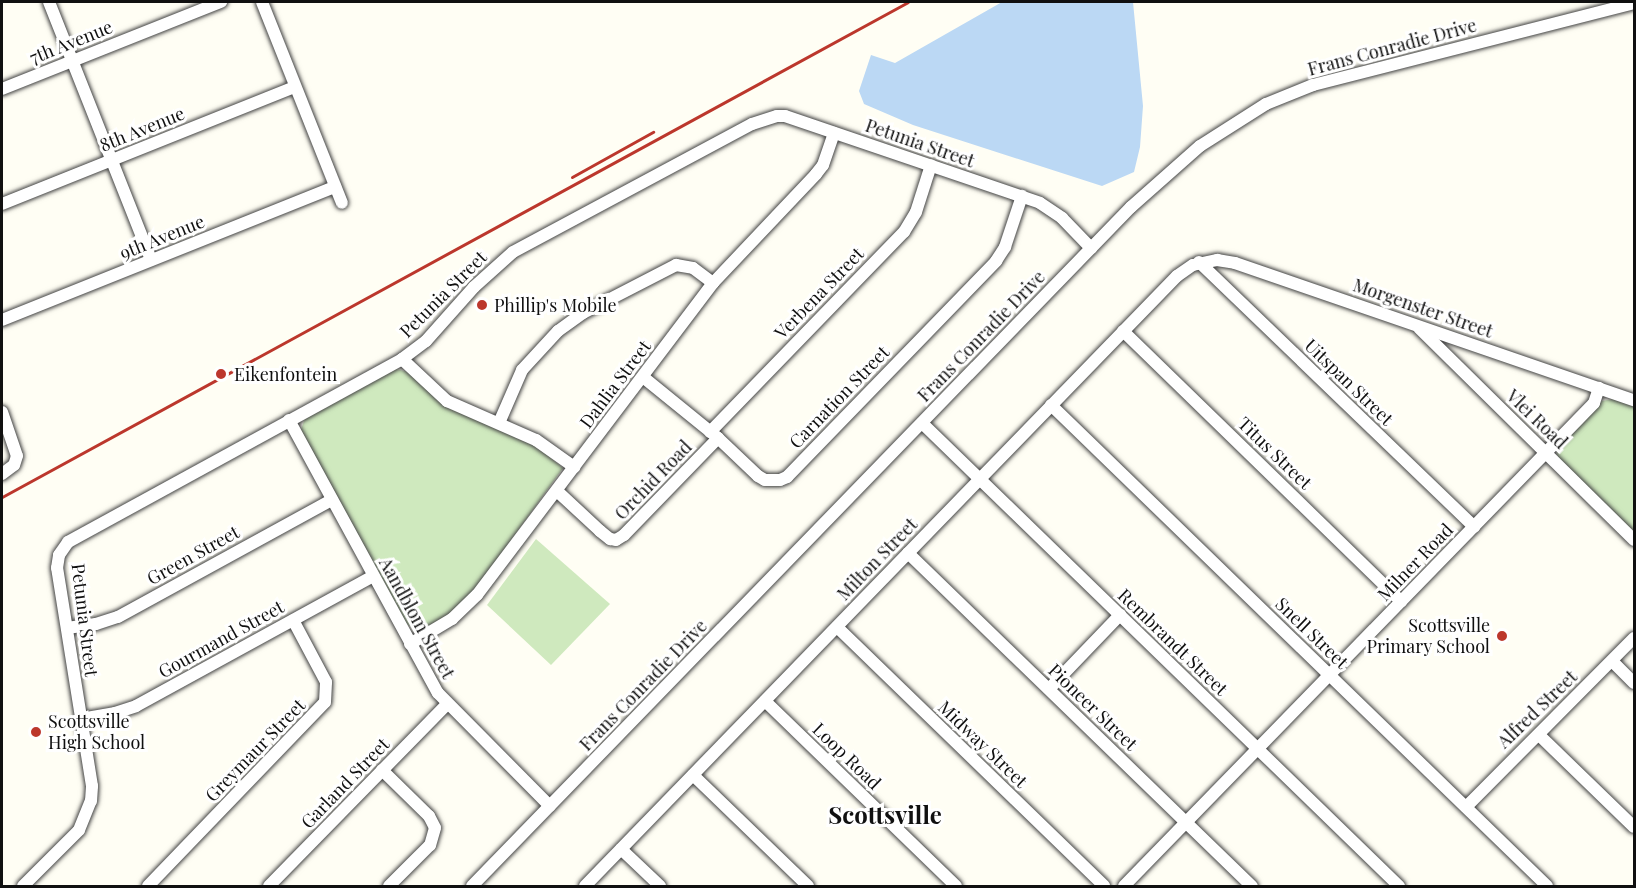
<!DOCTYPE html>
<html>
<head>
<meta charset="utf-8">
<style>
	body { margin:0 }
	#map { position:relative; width:1636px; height:888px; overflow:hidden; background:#fffef4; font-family:"Playfair Display",serif }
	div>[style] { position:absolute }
	.green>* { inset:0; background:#cfe9be }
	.water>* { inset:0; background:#bbd8f4 }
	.roads { filter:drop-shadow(0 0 2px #434343) drop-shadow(0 0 2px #434343) }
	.minor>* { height:12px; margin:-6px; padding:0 6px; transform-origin:6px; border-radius:6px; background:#fff }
	.rail>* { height:3px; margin:-1.5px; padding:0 1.5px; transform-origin:1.5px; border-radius:1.5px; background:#bc372c }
	.dots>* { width:16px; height:16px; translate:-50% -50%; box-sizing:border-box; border:3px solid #fff; border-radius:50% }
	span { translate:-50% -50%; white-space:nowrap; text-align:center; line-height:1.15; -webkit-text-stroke:6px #fff; paint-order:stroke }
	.street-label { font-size:18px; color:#101010 }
	.poi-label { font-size:18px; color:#101010 }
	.left { translate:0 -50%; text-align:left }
	.right { translate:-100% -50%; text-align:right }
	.district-label { font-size:24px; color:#101010; font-weight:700 }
	.frame { position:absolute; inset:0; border:3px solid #101010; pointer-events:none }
</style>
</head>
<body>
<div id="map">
	<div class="green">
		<i style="clip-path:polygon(396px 369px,408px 372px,453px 409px,537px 447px,563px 468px,470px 597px,447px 616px,420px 630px,406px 624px,301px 430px,305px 418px)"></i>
		<i style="clip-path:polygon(1613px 399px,1634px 406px,1634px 534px,1558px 458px,1557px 453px,1558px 446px,1602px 401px)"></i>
		<i style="clip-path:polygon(536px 539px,610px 604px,551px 665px,487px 605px)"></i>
	</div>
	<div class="water">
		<i style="clip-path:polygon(1002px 2px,1133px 2px,1143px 106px,1140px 147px,1134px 172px,1102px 186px,913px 125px,864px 104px,859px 91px,871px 55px,895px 63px)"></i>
	</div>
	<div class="roads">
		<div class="minor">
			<i style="left:49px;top:2px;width:277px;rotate:68.4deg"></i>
			<i style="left:262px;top:2px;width:216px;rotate:68.3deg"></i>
			<i style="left:2px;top:89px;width:236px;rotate:-21.7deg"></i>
			<i style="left:2px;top:204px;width:315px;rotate:-21.8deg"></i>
			<i style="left:1199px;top:262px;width:382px;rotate:43.9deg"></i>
			<i style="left:2px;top:320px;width:359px;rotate:-21.8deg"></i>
			<i style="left:1419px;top:328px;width:302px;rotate:44.6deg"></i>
			<i style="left:1123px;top:331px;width:388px;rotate:44.2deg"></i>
			<i style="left:402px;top:359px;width:62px;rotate:43deg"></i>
			<i style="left:447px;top:401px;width:97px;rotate:23.7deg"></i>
			<i style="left:536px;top:440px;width:47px;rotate:35.4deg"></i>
			<i style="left:643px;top:377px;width:97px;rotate:39.1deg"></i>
			<i style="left:718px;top:438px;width:55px;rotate:43.5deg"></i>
			<i style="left:758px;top:476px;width:8px;rotate:30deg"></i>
			<i style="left:765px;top:480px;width:15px"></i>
			<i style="left:780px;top:480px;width:8px;rotate:-23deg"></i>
			<i style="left:787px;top:477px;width:301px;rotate:-45.9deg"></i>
			<i style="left:996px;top:261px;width:17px;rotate:-57deg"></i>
			<i style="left:1005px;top:247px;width:54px;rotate:-71.6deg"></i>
			<i style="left:1051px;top:405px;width:691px;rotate:44.12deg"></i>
			<i style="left:2px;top:412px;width:46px;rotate:71.2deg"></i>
			<i style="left:17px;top:456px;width:9px;rotate:108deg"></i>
			<i style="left:14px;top:465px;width:15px;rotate:143deg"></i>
			<i style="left:289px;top:420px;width:311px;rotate:61.4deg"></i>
			<i style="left:438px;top:693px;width:159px;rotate:45.3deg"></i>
			<i style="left:499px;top:423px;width:58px;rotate:-66.5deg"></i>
			<i style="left:522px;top:370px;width:53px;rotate:-47.3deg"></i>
			<i style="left:558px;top:331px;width:31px;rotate:-36deg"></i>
			<i style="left:583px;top:313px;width:105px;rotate:-27.3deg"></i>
			<i style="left:676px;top:265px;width:17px;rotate:10deg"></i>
			<i style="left:693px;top:268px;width:25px;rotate:37deg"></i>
			<i style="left:922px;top:423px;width:665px;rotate:44.15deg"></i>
			<i style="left:710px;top:432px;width:279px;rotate:-45.9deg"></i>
			<i style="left:904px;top:232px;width:23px;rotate:-59deg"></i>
			<i style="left:916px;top:212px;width:49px;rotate:-72.3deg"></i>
			<i style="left:557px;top:491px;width:59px;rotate:42.9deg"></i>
			<i style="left:600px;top:531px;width:13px;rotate:39deg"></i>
			<i style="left:610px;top:539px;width:6px;rotate:9deg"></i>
			<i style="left:616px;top:540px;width:9px;rotate:-32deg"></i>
			<i style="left:624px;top:535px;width:135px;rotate:-45.9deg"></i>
			<i style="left:908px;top:553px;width:479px;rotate:44.1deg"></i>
			<i style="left:837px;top:627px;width:372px;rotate:44.1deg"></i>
			<i style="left:67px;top:628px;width:29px;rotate:-8deg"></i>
			<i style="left:96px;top:624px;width:23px;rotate:-18deg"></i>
			<i style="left:118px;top:617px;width:244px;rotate:-28.7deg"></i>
			<i style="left:410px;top:644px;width:49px;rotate:-30.8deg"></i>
			<i style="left:452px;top:619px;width:35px;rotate:-44deg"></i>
			<i style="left:477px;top:595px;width:391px;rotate:-52.9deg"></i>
			<i style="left:713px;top:283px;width:150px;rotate:-46.6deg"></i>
			<i style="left:816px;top:174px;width:11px;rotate:-52deg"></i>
			<i style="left:823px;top:165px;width:34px;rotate:-71deg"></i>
			<i style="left:1612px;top:661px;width:31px;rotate:45deg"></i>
			<i style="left:1049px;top:689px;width:103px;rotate:-46.2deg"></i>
			<i style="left:765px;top:701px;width:266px;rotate:44.1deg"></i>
			<i style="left:81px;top:719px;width:35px;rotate:-10deg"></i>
			<i style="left:115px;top:713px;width:22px;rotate:-18deg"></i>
			<i style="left:136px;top:706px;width:270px;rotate:-28.7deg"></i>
			<i style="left:1539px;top:735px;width:132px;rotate:44.1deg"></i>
			<i style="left:382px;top:770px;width:66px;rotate:44.4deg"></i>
			<i style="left:429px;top:816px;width:13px;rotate:63deg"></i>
			<i style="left:435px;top:828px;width:18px;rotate:106deg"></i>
			<i style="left:430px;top:845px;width:58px;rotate:135deg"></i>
			<i style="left:693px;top:775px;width:160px;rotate:44deg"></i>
			<i style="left:1466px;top:807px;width:238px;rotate:-45.2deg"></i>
			<i style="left:621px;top:849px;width:54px;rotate:43.5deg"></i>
			<i style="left:23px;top:886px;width:79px;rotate:-45deg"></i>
			<i style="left:79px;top:830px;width:31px;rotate:-68deg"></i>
			<i style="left:91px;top:801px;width:15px;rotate:-86deg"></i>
			<i style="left:92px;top:786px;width:221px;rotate:-99.1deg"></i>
			<i style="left:57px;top:568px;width:13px;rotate:-81deg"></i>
			<i style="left:59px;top:555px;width:16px;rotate:-55deg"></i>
			<i style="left:68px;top:542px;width:381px;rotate:-28.7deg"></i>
			<i style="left:402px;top:359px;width:30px;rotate:-37deg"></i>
			<i style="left:426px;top:341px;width:72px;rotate:-48.4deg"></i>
			<i style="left:474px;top:287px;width:52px;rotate:-41.9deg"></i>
			<i style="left:513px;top:252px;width:271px;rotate:-28.2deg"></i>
			<i style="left:752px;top:124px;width:26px;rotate:-18deg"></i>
			<i style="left:777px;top:116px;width:8px"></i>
			<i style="left:785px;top:116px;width:269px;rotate:18.8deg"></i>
			<i style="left:1040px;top:203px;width:27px;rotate:34deg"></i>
			<i style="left:1062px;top:218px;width:42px;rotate:46deg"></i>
			<i style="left:148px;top:886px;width:255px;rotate:-46.1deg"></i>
			<i style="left:325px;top:702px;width:20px;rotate:-87deg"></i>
			<i style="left:326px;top:682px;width:70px;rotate:-118deg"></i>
			<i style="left:269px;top:886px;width:255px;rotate:-45.6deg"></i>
			<i style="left:472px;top:886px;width:946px;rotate:-45.86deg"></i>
			<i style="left:1131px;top:207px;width:92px;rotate:-41.5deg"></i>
			<i style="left:1200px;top:146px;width:78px;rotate:-32.5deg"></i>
			<i style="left:1266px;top:104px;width:51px;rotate:-22deg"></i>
			<i style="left:1313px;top:85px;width:331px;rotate:-14.3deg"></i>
			<i style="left:585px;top:886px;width:850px;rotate:-45.86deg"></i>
			<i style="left:1177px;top:276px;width:19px;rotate:-35deg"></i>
			<i style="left:1193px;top:265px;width:25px;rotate:-12deg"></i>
			<i style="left:1217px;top:260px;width:18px;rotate:9deg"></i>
			<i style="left:1235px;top:263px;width:422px;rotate:19deg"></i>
			<i style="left:1124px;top:886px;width:674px;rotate:-45.78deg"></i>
			<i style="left:1594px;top:403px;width:16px;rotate:-72deg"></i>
		</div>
	</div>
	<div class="rail">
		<i style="left:572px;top:177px;width:93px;rotate:-29.1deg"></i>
		<i style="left:2px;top:497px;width:1032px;rotate:-28.65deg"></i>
	</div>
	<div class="dots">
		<i style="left:482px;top:305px;background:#bc372c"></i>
		<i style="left:221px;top:374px;background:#bc372c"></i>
		<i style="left:1502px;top:636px;background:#bc372c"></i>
		<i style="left:36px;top:732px;background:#bc372c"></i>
	</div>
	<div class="street-label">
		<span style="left:71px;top:42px;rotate:-22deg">7th Avenue</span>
		<span style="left:1392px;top:47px;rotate:-15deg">Frans Conradie Drive</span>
		<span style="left:142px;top:129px;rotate:-22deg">8th Avenue</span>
		<span style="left:920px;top:143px;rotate:19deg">Petunia Street</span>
		<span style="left:162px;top:237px;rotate:-22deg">9th Avenue</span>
		<span style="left:819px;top:293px;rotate:-46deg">Verbena Street</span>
		<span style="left:443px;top:294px;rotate:-45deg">Petunia Street</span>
		<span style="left:1423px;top:308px;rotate:19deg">Morgenster Street</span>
		<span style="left:981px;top:336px;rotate:-46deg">Frans Conradie Drive</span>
		<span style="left:1349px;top:382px;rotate:44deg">Uitspan Street</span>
		<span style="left:615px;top:384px;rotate:-53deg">Dahlia Street</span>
		<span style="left:839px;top:397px;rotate:-46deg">Carnation Street</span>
		<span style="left:1537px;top:419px;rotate:44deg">Vlei Road</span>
		<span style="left:1275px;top:453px;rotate:44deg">Titus Street</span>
		<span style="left:653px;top:480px;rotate:-46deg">Orchid Road</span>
		<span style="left:193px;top:555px;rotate:-29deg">Green Street</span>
		<span style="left:877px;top:559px;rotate:-46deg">Milton Street</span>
		<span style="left:1415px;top:562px;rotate:-46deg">Milner Road</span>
		<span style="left:417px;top:618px;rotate:61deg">Aandblom Street</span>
		<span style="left:85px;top:620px;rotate:83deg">Petunia Street</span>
		<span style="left:1312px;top:633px;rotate:44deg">Snell Street</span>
		<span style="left:221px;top:639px;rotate:-29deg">Gourmand Street</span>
		<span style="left:1173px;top:642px;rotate:44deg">Rembrandt Street</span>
		<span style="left:643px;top:685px;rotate:-46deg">Frans Conradie Drive</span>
		<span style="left:1093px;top:707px;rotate:44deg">Pioneer Street</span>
		<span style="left:1537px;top:709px;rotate:-44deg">Alfred Street</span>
		<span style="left:983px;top:744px;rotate:44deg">Midway Street</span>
		<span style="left:255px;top:750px;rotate:-46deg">Greymaur Street</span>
		<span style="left:847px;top:756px;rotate:44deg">Loop Road</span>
		<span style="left:345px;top:783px;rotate:-46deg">Garland Street</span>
	</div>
	<div class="poi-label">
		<span class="left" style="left:494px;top:305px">Phillip's Mobile</span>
		<span class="left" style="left:234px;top:374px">Eikenfontein</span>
		<span class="right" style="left:1490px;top:636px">Scottsville<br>Primary School</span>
		<span class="left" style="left:48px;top:732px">Scottsville<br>High School</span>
	</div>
	<div class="district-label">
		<span style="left:885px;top:815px">Scottsville</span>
	</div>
	<div class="frame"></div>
</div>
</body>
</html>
